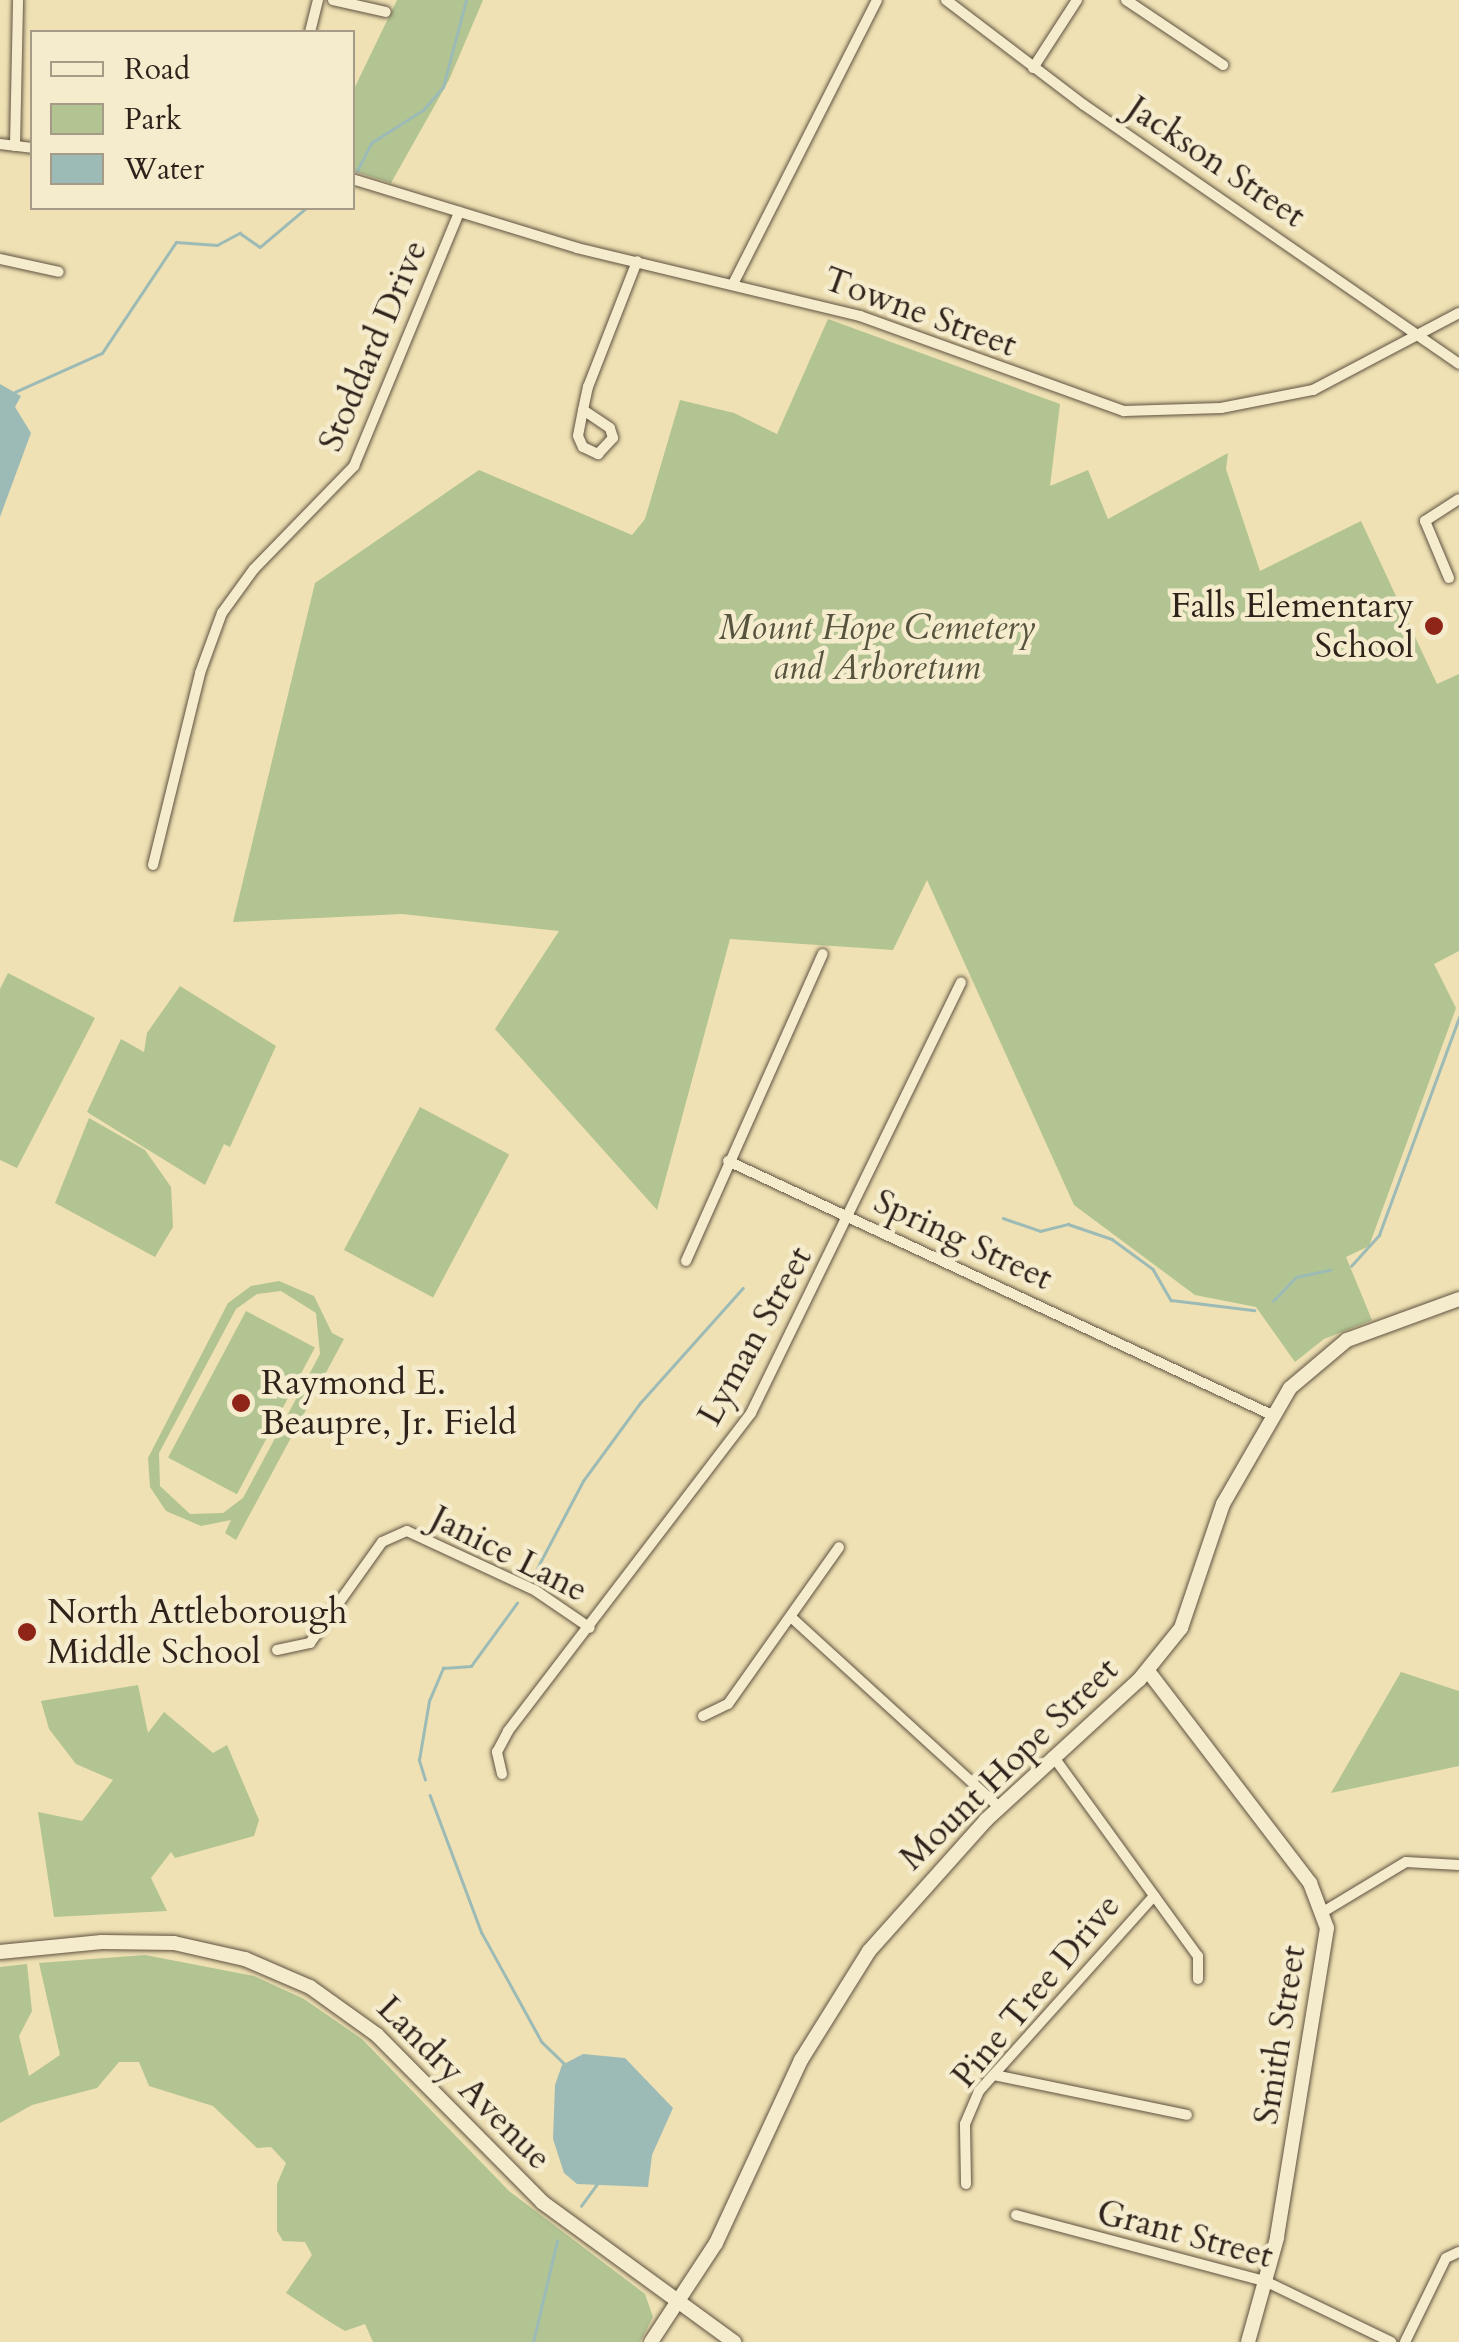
<!DOCTYPE html>
<html>
<head>
<meta charset="utf-8">
<style>
	body { margin:0 }
	#map { position:relative; width:1459px; height:2342px; overflow:hidden; background:#efe1b3; font-family:Cardo,serif }
	div>[style] { position:absolute }
	.green>* { inset:0; background:#b2c491; transform-origin:0 0 }
	.water>* { inset:0; background:#9dbbb6 }
	.stream>* { height:2.5px; margin:-1.25px; padding:0 1.25px; transform-origin:1.25px; border-radius:1.25px; background:#9dbbb6 }
	.roads { filter:drop-shadow(0 0 2px #5f5241) drop-shadow(0 0 2px #5f5241) }
	.street>* { height:10px; margin:-5px; padding:0 5px; transform-origin:5px; border-radius:5px; background:#f5ecce }
	.secondary>* { height:14px; margin:-7px; padding:0 7px; transform-origin:7px; border-radius:7px; background:#f5ecce }
	.dots>* { width:28px; height:28px; translate:-50% -50%; box-sizing:border-box; border:5px solid #f5ecce; border-radius:50% }
	span { translate:-50% -50%; white-space:nowrap; text-align:center; line-height:1.15; -webkit-text-stroke:9px #f5ecce; paint-order:stroke }
	.street-label { font-size:35px; color:#2f221b }
	.poi-label { font-size:35px; color:#2f221b }
	.right { translate:-100% -50%; text-align:right }
	.left { translate:0 -50%; text-align:left }
	.park-label { font-size:35px; color:#56533e; font-style:italic }
	.legend { position:absolute; left:30px; top:30px; width:325px; height:180px; box-sizing:border-box; background:#f5ecce; border:2px solid #a69b86; margin:0; padding:12px 18px; list-style:none; font-size:30px; color:#2f221b }
	.legend li { display:flex; align-items:center; gap:20px; height:50px }
	.legend b { width:50px; border:2px solid #a69b86 }
</style>
</head>
<body>
<div id="map">
	<div class="green">
		<i style="clip-path:polygon(397px 0,483px 0,449px 80px,391px 183px,353px 171px,352px 93px)"></i>
		<i style="clip-path:polygon(828px 319px,1060px 404px,1050px 486px,1088px 470px,1108px 519px,1228px 453px,1226px 469px,1260px 571px,1361px 521px,1437px 684px,1459px 674px,1459px 951px,1434px 964px,1456px 1008px,1369px 1246px,1346px 1257px,1372px 1320px,1324px 1339px,1295px 1362px,1256px 1307px,1195px 1295px,1074px 1205px,927px 880px,893px 950px,730px 939px,657px 1210px,495px 1029px,559px 931px,402px 914px,233px 922px,315px 583px,479px 470px,632px 535px,645px 519px,680px 400px,734px 413px,777px 434px)"></i>
		<i style="clip-path:polygon(8px 973px,95px 1018px,17px 1168px,0 1160px,0 989px)"></i>
		<i style="clip-path:polygon(180px 986px,276px 1046px,230px 1147px,224px 1144px,205px 1185px,87px 1112px,121px 1039px,144px 1052px,147px 1033px)"></i>
		<i style="left:420px;top:1107px;width:101px;height:162px;rotate:28deg"></i>
		<i style="clip-path:polygon(89px 1118px,145px 1150px,171px 1187px,173px 1227px,155px 1257px,55px 1203px)"></i>
		<i style="clip-path:polygon(evenodd,279px 1281px,314px 1296px,332px 1333px,344px 1339px,236px 1540px,225px 1533px,231px 1520px,201px 1526px,166px 1511px,150px 1487px,148px 1458px,228px 1303px,251px 1286px,279px 1281px,281px 1291px,316px 1313px,320px 1354px,243px 1498px,223px 1513px,190px 1514px,160px 1486px,159px 1453px,236px 1309px,257px 1294px,281px 1291px)"></i>
		<i style="left:246px;top:1311px;width:78px;height:166px;rotate:28deg"></i>
		<i style="clip-path:polygon(1401px 1672px,1459px 1691px,1459px 1766px,1331px 1793px)"></i>
		<i style="clip-path:polygon(138px 1685px,148px 1733px,164px 1712px,213px 1753px,227px 1745px,259px 1820px,254px 1836px,175px 1858px,171px 1852px,151px 1878px,167px 1911px,54px 1917px,38px 1812px,82px 1821px,113px 1780px,76px 1764px,49px 1729px,41px 1701px)"></i>
		<i style="clip-path:polygon(145px 1955px,254px 1976px,304px 1999px,362px 2039px,509px 2191px,645px 2294px,653px 2317px,640px 2342px,373px 2342px,365px 2324px,345px 2331px,330px 2322px,286px 2293px,312px 2255px,305px 2242px,283px 2241px,277px 2231px,277px 2184px,286px 2163px,271px 2147px,257px 2148px,213px 2106px,149px 2086px,139px 2062px,119px 2062px,97px 2088px,32px 2105px,0 2123px,0 1967px,27px 1964px,32px 2011px,19px 2036px,29px 2076px,60px 2055px,39px 1963px)"></i>
	</div>
	<div class="water">
		<i style="clip-path:polygon(0 384px,21px 396px,15px 407px,31px 433px,0 517px)"></i>
		<i style="clip-path:polygon(583px 2054px,625px 2058px,673px 2108px,652px 2155px,648px 2187px,577px 2184px,564px 2173px,553px 2139px,555px 2085px,562px 2065px)"></i>
	</div>
	<div class="stream">
		<i style="left:357px;top:171px;width:31px;rotate:-63deg"></i>
		<i style="left:371px;top:143px;width:62px;rotate:-32.4deg"></i>
		<i style="left:423px;top:110px;width:30px;rotate:-49deg"></i>
		<i style="left:443px;top:87px;width:90px;rotate:-75.2deg"></i>
		<i style="left:15px;top:392px;width:95px;rotate:-24.1deg"></i>
		<i style="left:102px;top:353px;width:133px;rotate:-56.3deg"></i>
		<i style="left:176px;top:242px;width:41px;rotate:4.2deg"></i>
		<i style="left:217px;top:245px;width:26px;rotate:-28deg"></i>
		<i style="left:240px;top:233px;width:24px;rotate:35deg"></i>
		<i style="left:260px;top:247px;width:60px;rotate:-40.3deg"></i>
		<i style="left:1003px;top:1218px;width:39px;rotate:19deg"></i>
		<i style="left:1040px;top:1231px;width:29px;rotate:-14deg"></i>
		<i style="left:1068px;top:1224px;width:46px;rotate:18.8deg"></i>
		<i style="left:1112px;top:1239px;width:51px;rotate:36.2deg"></i>
		<i style="left:1153px;top:1269px;width:36px;rotate:60deg"></i>
		<i style="left:1171px;top:1300px;width:84px;rotate:6.9deg"></i>
		<i style="left:1351px;top:1266px;width:42px;rotate:-47.9deg"></i>
		<i style="left:1379px;top:1235px;width:232px;rotate:-69.8deg"></i>
		<i style="left:1273px;top:1301px;width:33px;rotate:-46deg"></i>
		<i style="left:1296px;top:1277px;width:35px;rotate:-12deg"></i>
		<i style="left:534px;top:1574px;width:105px;rotate:-62.2deg"></i>
		<i style="left:583px;top:1481px;width:97px;rotate:-53.8deg"></i>
		<i style="left:640px;top:1403px;width:154px;rotate:-48.2deg"></i>
		<i style="left:425px;top:1780px;width:21px;rotate:-107deg"></i>
		<i style="left:419px;top:1760px;width:60px;rotate:-80.4deg"></i>
		<i style="left:429px;top:1701px;width:36px;rotate:-67deg"></i>
		<i style="left:443px;top:1668px;width:28px;rotate:-4deg"></i>
		<i style="left:471px;top:1666px;width:78px;rotate:-53.9deg"></i>
		<i style="left:430px;top:1795px;width:147px;rotate:69.4deg"></i>
		<i style="left:482px;top:1933px;width:124px;rotate:61.2deg"></i>
		<i style="left:542px;top:2042px;width:35px;rotate:44deg"></i>
		<i style="left:581px;top:2206px;width:29px;rotate:-54deg"></i>
		<i style="left:533px;top:2342px;width:104px;rotate:-76.6deg"></i>
	</div>
	<div class="roads">
		<div class="street">
			<i style="left:333px;top:0;width:54px;rotate:12.8deg"></i>
			<i style="left:946px;top:0;width:173px;rotate:37.3deg"></i>
			<i style="left:1084px;top:105px;width:456px;rotate:34.6deg"></i>
			<i style="left:1126px;top:0;width:117px;rotate:33.8deg"></i>
			<i style="left:310px;top:32px;width:33px;rotate:-76deg"></i>
			<i style="left:1033px;top:68px;width:81px;rotate:-57.1deg"></i>
			<i style="left:0;top:144px;width:32px;rotate:7deg"></i>
			<i style="left:15px;top:146px;width:146px;rotate:-88.8deg"></i>
			<i style="left:352px;top:179px;width:235px;rotate:17deg"></i>
			<i style="left:577px;top:248px;width:291px;rotate:13.5deg"></i>
			<i style="left:860px;top:316px;width:281px;rotate:19.8deg"></i>
			<i style="left:1124px;top:411px;width:97px;rotate:-1.8deg"></i>
			<i style="left:1221px;top:408px;width:94px;rotate:-11.1deg"></i>
			<i style="left:1313px;top:390px;width:165px;rotate:-27.8deg"></i>
			<i style="left:0;top:259px;width:60px;rotate:12.4deg"></i>
			<i style="left:734px;top:282px;width:316px;rotate:-63.1deg"></i>
			<i style="left:583px;top:410px;width:26px;rotate:101deg"></i>
			<i style="left:578px;top:436px;width:12px;rotate:66deg"></i>
			<i style="left:583px;top:447px;width:17px;rotate:25deg"></i>
			<i style="left:598px;top:454px;width:22px;rotate:-47deg"></i>
			<i style="left:613px;top:438px;width:10px;rotate:-107deg"></i>
			<i style="left:610px;top:428px;width:32px;rotate:-146deg"></i>
			<i style="left:583px;top:410px;width:24px;rotate:-78deg"></i>
			<i style="left:588px;top:387px;width:135px;rotate:-68.7deg"></i>
			<i style="left:1449px;top:578px;width:62px;rotate:-112.8deg"></i>
			<i style="left:1425px;top:521px;width:40px;rotate:-32.9deg"></i>
			<i style="left:153px;top:865px;width:198px;rotate:-76.2deg"></i>
			<i style="left:200px;top:673px;width:64px;rotate:-69.9deg"></i>
			<i style="left:222px;top:613px;width:54px;rotate:-54deg"></i>
			<i style="left:254px;top:569px;width:144px;rotate:-45.8deg"></i>
			<i style="left:354px;top:466px;width:275px;rotate:-67.5deg"></i>
			<i style="left:728px;top:1161px;width:600px;rotate:25.03deg"></i>
			<i style="left:686px;top:1261px;width:336px;rotate:-66deg"></i>
			<i style="left:792px;top:1618px;width:280px;rotate:42.4deg"></i>
			<i style="left:277px;top:1650px;width:34px;rotate:-12deg"></i>
			<i style="left:310px;top:1643px;width:124px;rotate:-54.5deg"></i>
			<i style="left:382px;top:1542px;width:27px;rotate:-24deg"></i>
			<i style="left:407px;top:1531px;width:142px;rotate:24.9deg"></i>
			<i style="left:536px;top:1591px;width:65px;rotate:34.4deg"></i>
			<i style="left:703px;top:1716px;width:28px;rotate:-26deg"></i>
			<i style="left:728px;top:1704px;width:192px;rotate:-54.7deg"></i>
			<i style="left:1053px;top:1756px;width:247px;rotate:54.1deg"></i>
			<i style="left:1198px;top:1956px;width:23px;rotate:90deg"></i>
			<i style="left:502px;top:1774px;width:23px;rotate:-103deg"></i>
			<i style="left:497px;top:1752px;width:24px;rotate:-62deg"></i>
			<i style="left:508px;top:1731px;width:400px;rotate:-52.6deg"></i>
			<i style="left:751px;top:1413px;width:479px;rotate:-64deg"></i>
			<i style="left:1323px;top:1912px;width:97px;rotate:-31.1deg"></i>
			<i style="left:1406px;top:1862px;width:53px;rotate:3.2deg"></i>
			<i style="left:994px;top:2075px;width:197px;rotate:11.7deg"></i>
			<i style="left:966px;top:2184px;width:60px;rotate:-91deg"></i>
			<i style="left:965px;top:2124px;width:36px;rotate:-67deg"></i>
			<i style="left:979px;top:2091px;width:262px;rotate:-48.1deg"></i>
			<i style="left:1016px;top:2215px;width:260px;rotate:14.9deg"></i>
			<i style="left:1267px;top:2282px;width:138px;rotate:25.8deg"></i>
			<i style="left:1405px;top:2342px;width:93px;rotate:-64deg"></i>
			<i style="left:1446px;top:2258px;width:14px;rotate:-25deg"></i>
		</div>
		<div class="secondary">
			<i style="left:1148px;top:1671px;width:267px;rotate:52.6deg"></i>
			<i style="left:1310px;top:1883px;width:48px;rotate:69.3deg"></i>
			<i style="left:1327px;top:1928px;width:314px;rotate:99.2deg"></i>
			<i style="left:1277px;top:2238px;width:108px;rotate:105.6deg"></i>
			<i style="left:0;top:1952px;width:102px;rotate:-5.6deg"></i>
			<i style="left:102px;top:1942px;width:72px;rotate:0.8deg"></i>
			<i style="left:174px;top:1943px;width:73px;rotate:12.7deg"></i>
			<i style="left:245px;top:1959px;width:71px;rotate:23.3deg"></i>
			<i style="left:310px;top:1987px;width:82px;rotate:35.6deg"></i>
			<i style="left:377px;top:2035px;width:235px;rotate:45.3deg"></i>
			<i style="left:542px;top:2202px;width:238px;rotate:36.1deg"></i>
			<i style="left:651px;top:2342px;width:118px;rotate:-56.7deg"></i>
			<i style="left:716px;top:2243px;width:202px;rotate:-65.1deg"></i>
			<i style="left:801px;top:2060px;width:128px;rotate:-58deg"></i>
			<i style="left:869px;top:1951px;width:176px;rotate:-48.2deg"></i>
			<i style="left:986px;top:1820px;width:207px;rotate:-42.5deg"></i>
			<i style="left:1139px;top:1680px;width:67px;rotate:-51.1deg"></i>
			<i style="left:1181px;top:1628px;width:131px;rotate:-71.3deg"></i>
			<i style="left:1223px;top:1504px;width:134px;rotate:-60deg"></i>
			<i style="left:1290px;top:1388px;width:75px;rotate:-40.1deg"></i>
			<i style="left:1347px;top:1340px;width:119px;rotate:-20.1deg"></i>
		</div>
	</div>
	<div class="dots">
		<i style="left:1434px;top:626px;background:#8f2418"></i>
		<i style="left:241px;top:1403px;background:#8f2418"></i>
		<i style="left:27px;top:1632px;background:#8f2418"></i>
	</div>
	<div class="street-label">
		<span style="left:1216px;top:162px;rotate:34deg">Jackson Street</span>
		<span style="left:920px;top:312px;rotate:20deg">Towne Street</span>
		<span style="left:373px;top:346px;rotate:-67deg">Stoddard Drive</span>
		<span style="left:963px;top:1240px;rotate:25deg">Spring Street</span>
		<span style="left:755px;top:1336px;rotate:-61deg">Lyman Street</span>
		<span style="left:509px;top:1554px;rotate:27deg">Janice Lane</span>
		<span style="left:1009px;top:1764px;rotate:-44deg">Mount Hope Street</span>
		<span style="left:1036px;top:1991px;rotate:-50deg">Pine Tree Drive</span>
		<span style="left:1280px;top:2035px;rotate:-81deg">Smith Street</span>
		<span style="left:464px;top:2083px;rotate:45deg">Landry Avenue</span>
		<span style="left:1185px;top:2234px;rotate:15deg">Grant Street</span>
	</div>
	<div class="poi-label">
		<span class="right" style="left:1414px;top:626px">Falls Elementary<br>School</span>
		<span class="left" style="left:261px;top:1403px">Raymond E.<br>Beaupre, Jr. Field</span>
		<span class="left" style="left:47px;top:1632px">North Attleborough<br>Middle School</span>
	</div>
	<div class="park-label">
		<span style="left:877px;top:648px">Mount Hope Cemetery<br>and Arboretum</span>
	</div>
	<ul class="legend">
	<li><b style="height:12px;background:#f5ecce"></b>Road</li>
	<li><b style="height:28px;background:#b2c491"></b>Park</li>
	<li><b style="height:28px;background:#9dbbb6"></b>Water</li>
	</ul>
</div>
</body>
</html>
